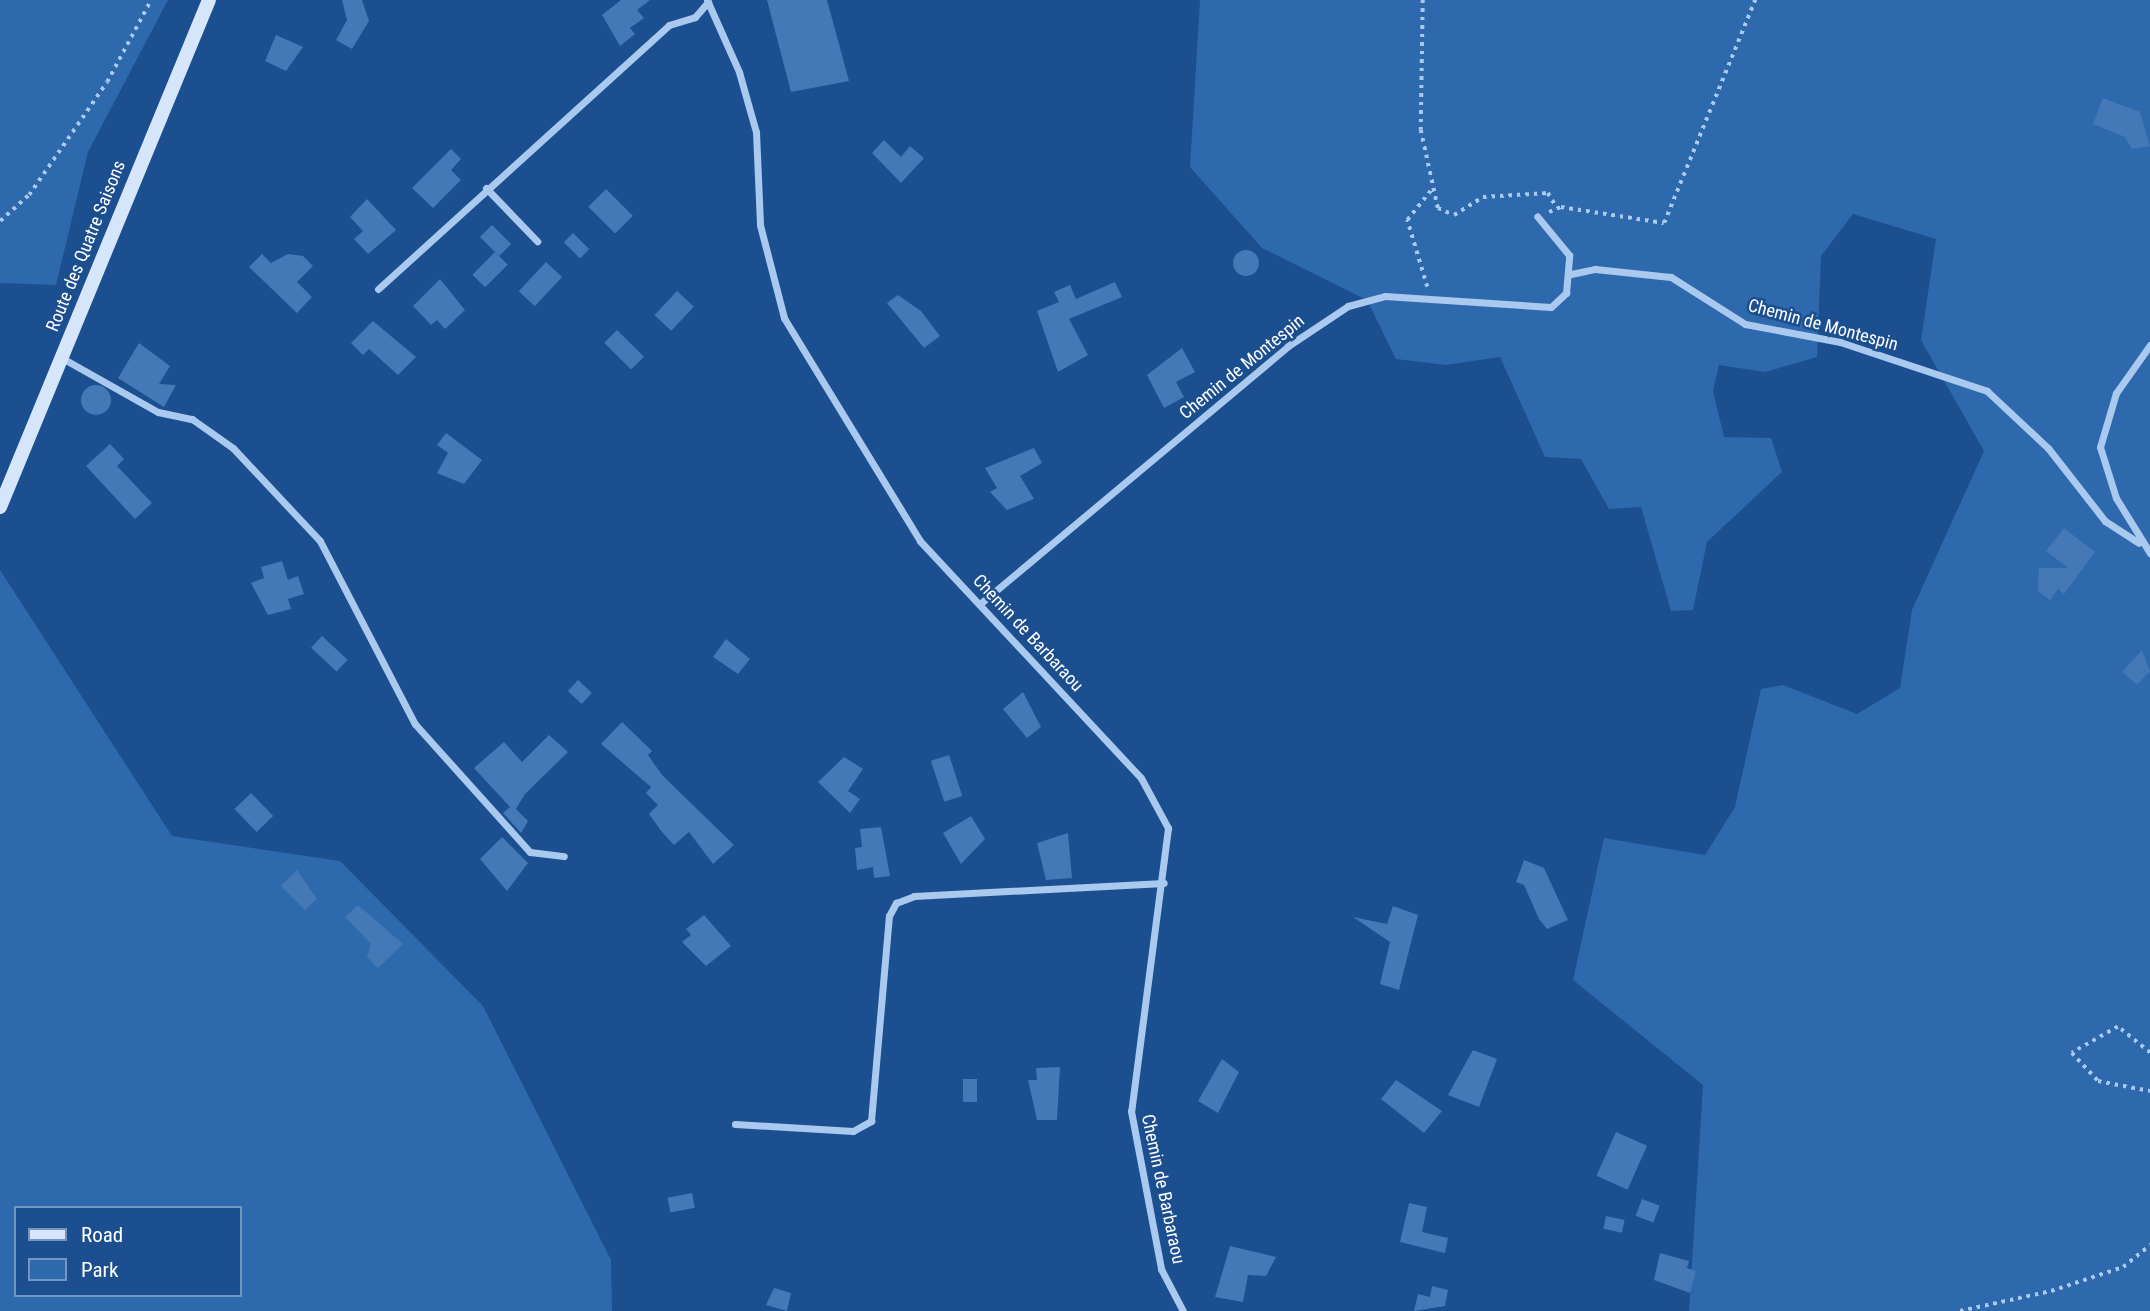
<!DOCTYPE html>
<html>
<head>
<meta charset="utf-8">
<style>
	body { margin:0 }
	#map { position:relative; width:2150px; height:1311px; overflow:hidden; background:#1b4f8f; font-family:"Roboto Condensed",sans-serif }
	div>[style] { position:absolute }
	.green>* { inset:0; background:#2e69ad }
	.building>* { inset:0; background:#4478b7; transform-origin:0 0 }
	.round { border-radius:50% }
	.path>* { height:3.5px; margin-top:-1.75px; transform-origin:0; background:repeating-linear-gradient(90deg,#a9c9ee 0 3.5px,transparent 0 8.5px) }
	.minor>* { height:7px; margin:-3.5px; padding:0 3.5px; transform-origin:3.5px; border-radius:3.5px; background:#a9c9ee }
	.secondary>* { height:14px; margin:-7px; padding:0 7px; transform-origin:7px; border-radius:7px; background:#d6e6fa }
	span { translate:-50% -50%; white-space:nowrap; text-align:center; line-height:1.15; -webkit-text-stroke:5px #1b4f8f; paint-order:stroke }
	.street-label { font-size:18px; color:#fff }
	.legend { position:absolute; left:14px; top:1206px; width:228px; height:91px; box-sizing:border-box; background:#1b4f8f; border:2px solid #7695bc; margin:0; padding:9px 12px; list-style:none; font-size:21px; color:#fff }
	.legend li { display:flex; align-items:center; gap:14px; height:35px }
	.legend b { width:35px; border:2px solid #7695bc }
</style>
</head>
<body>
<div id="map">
	<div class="green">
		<i style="clip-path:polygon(0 0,168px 0,88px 152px,56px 285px,0 283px)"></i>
		<i style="clip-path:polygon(1200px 0,2150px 0,2150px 1311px,1689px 1311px,1703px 1085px,1573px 980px,1604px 838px,1705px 855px,1735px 807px,1761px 689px,1783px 685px,1857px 714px,1900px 688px,1912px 610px,1984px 451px,1921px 340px,1936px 239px,1853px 214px,1821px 256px,1817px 357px,1765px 372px,1719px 365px,1713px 391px,1724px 437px,1771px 438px,1782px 472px,1707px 542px,1693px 610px,1671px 611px,1641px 507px,1609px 509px,1581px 459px,1545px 457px,1500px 357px,1446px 365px,1396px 359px,1367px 300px,1262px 248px,1190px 167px)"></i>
		<i style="clip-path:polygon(evenodd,0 570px,172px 836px,340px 861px,483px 1006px,611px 1260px,612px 1311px,0 1311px,0 570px,16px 1208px,240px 1208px,240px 1295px,16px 1295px,16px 1208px)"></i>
	</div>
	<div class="building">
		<i style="clip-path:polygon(342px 0,362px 0,369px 21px,352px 49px,336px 40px,347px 20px)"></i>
		<i style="clip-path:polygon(621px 0,650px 0,637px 10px,644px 18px,630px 28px,635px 34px,620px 46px,602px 15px)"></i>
		<i style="clip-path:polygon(767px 0,827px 0,849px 81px,791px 92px)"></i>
		<i style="clip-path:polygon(276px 35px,303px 47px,286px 71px,265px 61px)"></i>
		<i style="clip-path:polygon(2103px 98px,2140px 112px,2150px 146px,2132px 149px,2125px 137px,2093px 124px)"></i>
		<i style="clip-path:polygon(884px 140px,901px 157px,910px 146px,924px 158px,901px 183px,872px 153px)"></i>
		<i style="clip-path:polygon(451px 149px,461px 159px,451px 170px,461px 180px,433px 208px,412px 188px)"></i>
		<i style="left:606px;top:189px;width:38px;height:25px;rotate:45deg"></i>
		<i style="clip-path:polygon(367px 199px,396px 230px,368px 254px,354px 239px,363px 231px,350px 217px)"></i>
		<i style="left:492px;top:225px;width:27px;height:17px;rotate:45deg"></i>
		<i style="left:573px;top:233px;width:23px;height:13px;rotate:45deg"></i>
		<i class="round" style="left:1233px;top:250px;width:26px;height:26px"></i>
		<i style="left:495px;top:252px;width:18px;height:32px;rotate:45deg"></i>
		<i style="clip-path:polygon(262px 254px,271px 263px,288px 254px,303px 256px,313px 266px,297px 282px,312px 297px,297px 313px,249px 267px)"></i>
		<i style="left:546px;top:262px;width:22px;height:40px;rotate:43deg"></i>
		<i style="clip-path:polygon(440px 279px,465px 310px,445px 329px,437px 320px,431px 325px,413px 306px)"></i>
		<i style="clip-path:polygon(1115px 282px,1122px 297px,1069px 319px,1088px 355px,1058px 372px,1037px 311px,1059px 302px,1054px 292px,1070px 285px,1076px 299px)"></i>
		<i style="left:677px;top:291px;width:23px;height:33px;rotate:43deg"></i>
		<i style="clip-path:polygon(898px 295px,921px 311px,940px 336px,924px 348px,887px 303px)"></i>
		<i style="clip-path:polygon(373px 321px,416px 357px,398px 375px,369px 349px,363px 355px,351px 343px)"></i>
		<i style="left:617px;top:330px;width:38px;height:18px;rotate:45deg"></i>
		<i style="clip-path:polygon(139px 343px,170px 366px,159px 384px,176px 385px,164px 407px,118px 378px)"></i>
		<i style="clip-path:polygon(1182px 348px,1195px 372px,1176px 382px,1184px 397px,1164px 408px,1147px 375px)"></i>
		<i class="round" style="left:81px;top:385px;width:30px;height:30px"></i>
		<i style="clip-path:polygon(446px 433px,482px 460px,464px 484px,437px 473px,448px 453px,437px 445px)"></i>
		<i style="clip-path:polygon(110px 444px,124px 459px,117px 466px,152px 503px,135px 519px,86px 466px)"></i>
		<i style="clip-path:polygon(1034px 448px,1042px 463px,1020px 476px,1034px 499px,1007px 510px,990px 492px,997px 488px,985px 468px)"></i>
		<i style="clip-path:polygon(2064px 528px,2095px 552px,2064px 594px,2058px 589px,2050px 600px,2038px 591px,2039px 568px,2068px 568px,2046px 551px)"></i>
		<i style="clip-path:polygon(282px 561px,288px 580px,298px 576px,304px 594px,288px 599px,291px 609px,268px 615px,251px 583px,264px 578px,261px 567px)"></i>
		<i style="left:322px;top:636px;width:35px;height:16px;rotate:43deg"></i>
		<i style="clip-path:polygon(726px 639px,750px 659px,738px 674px,713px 657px)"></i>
		<i style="clip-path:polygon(2142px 650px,2150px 671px,2137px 685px,2122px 672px)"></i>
		<i style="left:578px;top:680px;width:19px;height:15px;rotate:43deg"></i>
		<i style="clip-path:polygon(1023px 692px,1041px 727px,1027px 738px,1003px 709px)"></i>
		<i style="clip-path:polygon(622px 722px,652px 751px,648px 755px,662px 775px,734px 845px,713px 864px,689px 832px,674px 845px,662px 832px,649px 814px,658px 805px,646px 793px,651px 787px,601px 744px)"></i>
		<i style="clip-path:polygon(549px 735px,568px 752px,525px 794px,516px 809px,528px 821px,521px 833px,503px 813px,510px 807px,474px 768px,504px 742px,522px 762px)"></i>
		<i style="left:949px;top:755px;width:43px;height:19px;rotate:72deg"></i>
		<i style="clip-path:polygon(844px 757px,863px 769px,848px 791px,860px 799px,850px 813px,818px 782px)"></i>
		<i style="left:251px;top:793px;width:32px;height:23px;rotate:46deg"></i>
		<i style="clip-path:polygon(971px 816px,985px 839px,961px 864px,943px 833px)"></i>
		<i style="clip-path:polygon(881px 827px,890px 876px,874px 878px,873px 867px,857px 870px,855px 848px,862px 847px,860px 829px)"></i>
		<i style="clip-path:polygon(1068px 833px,1072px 878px,1046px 880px,1037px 843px)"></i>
		<i style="clip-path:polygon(502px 837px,528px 863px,507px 891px,480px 859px)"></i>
		<i style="clip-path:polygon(1524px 860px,1544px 868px,1568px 920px,1547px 929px,1539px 919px,1524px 885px,1516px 882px)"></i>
		<i style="clip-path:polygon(297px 870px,317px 899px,305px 910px,281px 886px)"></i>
		<i style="clip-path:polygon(358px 905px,403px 944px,378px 968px,367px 957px,371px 944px,345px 917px)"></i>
		<i style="clip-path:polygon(1393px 906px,1418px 915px,1399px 990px,1380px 984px,1390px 942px,1353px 917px,1387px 924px)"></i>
		<i style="clip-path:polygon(704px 915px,731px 946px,706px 966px,682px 942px,691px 935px,686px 929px)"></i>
		<i style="clip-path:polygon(1473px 1050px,1497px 1059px,1479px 1107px,1448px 1095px)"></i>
		<i style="clip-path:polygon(1222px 1059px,1239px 1072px,1218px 1113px,1198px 1101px)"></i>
		<i style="clip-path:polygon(1060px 1067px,1057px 1120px,1037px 1120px,1028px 1080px,1037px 1080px,1036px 1068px)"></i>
		<i style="left:963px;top:1079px;width:14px;height:23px"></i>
		<i style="clip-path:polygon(1396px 1080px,1442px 1111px,1424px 1133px,1381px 1099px)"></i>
		<i style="left:1616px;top:1132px;width:34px;height:48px;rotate:24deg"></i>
		<i style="left:692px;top:1193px;width:15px;height:25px;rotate:79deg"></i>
		<i style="left:1642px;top:1199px;width:19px;height:18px;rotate:21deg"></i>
		<i style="clip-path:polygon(1409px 1203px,1427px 1207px,1422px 1232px,1448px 1238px,1445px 1253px,1400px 1242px)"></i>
		<i style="left:1606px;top:1216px;width:19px;height:13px;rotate:12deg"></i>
		<i style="clip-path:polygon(1230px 1246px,1276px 1257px,1266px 1276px,1248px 1275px,1243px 1302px,1215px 1297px)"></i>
		<i style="clip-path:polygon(1660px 1253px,1689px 1261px,1687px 1268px,1696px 1271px,1690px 1293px,1654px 1280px)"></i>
		<i style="clip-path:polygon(1432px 1286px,1448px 1290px,1445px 1306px,1414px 1311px,1418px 1294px,1430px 1297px)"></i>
		<i style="clip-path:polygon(774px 1288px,791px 1293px,787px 1311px,766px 1305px)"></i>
	</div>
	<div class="path">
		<i style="left:1423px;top:0;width:130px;rotate:90.9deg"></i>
		<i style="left:1421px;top:130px;width:80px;rotate:77.7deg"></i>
		<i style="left:1438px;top:208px;width:17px;rotate:24deg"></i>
		<i style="left:1454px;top:215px;width:34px;rotate:-32deg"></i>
		<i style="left:1483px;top:197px;width:65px;rotate:-3.5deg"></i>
		<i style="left:1548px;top:193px;width:17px;rotate:59deg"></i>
		<i style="left:1549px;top:212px;width:13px;rotate:-23deg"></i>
		<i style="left:1561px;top:207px;width:104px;rotate:8.8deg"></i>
		<i style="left:1664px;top:223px;width:241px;rotate:-67.8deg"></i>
		<i style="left:0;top:221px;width:39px;rotate:-42deg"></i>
		<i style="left:29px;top:195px;width:137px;rotate:-55.4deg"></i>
		<i style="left:107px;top:82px;width:93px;rotate:-61.8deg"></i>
		<i style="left:1427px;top:287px;width:70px;rotate:-106.6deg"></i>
		<i style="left:1407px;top:220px;width:40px;rotate:-51deg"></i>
		<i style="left:2150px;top:1053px;width:41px;rotate:-140.9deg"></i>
		<i style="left:2118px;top:1027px;width:53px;rotate:150.5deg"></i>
		<i style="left:2072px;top:1053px;width:38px;rotate:47deg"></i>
		<i style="left:2098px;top:1081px;width:53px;rotate:10.9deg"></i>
		<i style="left:1960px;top:1311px;width:93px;rotate:-12.4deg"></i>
		<i style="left:2051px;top:1291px;width:76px;rotate:-18.4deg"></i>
		<i style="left:2123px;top:1267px;width:35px;rotate:-39deg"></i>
	</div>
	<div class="minor">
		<i style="left:707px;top:0;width:79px;rotate:66deg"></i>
		<i style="left:739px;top:72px;width:62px;rotate:74.2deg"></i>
		<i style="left:756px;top:132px;width:93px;rotate:87.5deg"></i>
		<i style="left:760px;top:225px;width:96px;rotate:75.5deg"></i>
		<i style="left:784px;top:318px;width:261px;rotate:58.6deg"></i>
		<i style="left:920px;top:541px;width:324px;rotate:47deg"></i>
		<i style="left:1141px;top:778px;width:57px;rotate:61.6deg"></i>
		<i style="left:1168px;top:828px;width:285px;rotate:97.4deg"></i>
		<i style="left:1131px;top:1111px;width:161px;rotate:79.2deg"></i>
		<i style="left:1161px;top:1269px;width:47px;rotate:62.4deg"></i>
		<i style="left:486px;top:188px;width:74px;rotate:46.1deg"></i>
		<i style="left:1571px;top:274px;width:25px;rotate:-12deg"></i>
		<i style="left:1595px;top:269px;width:76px;rotate:6deg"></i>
		<i style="left:1671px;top:277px;width:88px;rotate:32.4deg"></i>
		<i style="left:1745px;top:324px;width:97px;rotate:10.7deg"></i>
		<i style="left:1840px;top:342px;width:155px;rotate:18.4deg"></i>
		<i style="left:1987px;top:391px;width:83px;rotate:43.1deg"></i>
		<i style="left:2048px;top:448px;width:93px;rotate:52deg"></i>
		<i style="left:2105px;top:521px;width:40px;rotate:32.9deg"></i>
		<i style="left:378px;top:289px;width:393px;rotate:-42.2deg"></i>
		<i style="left:669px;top:25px;width:27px;rotate:-17deg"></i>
		<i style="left:695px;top:17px;width:20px;rotate:-49deg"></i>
		<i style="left:2150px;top:345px;width:59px;rotate:125.3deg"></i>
		<i style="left:2116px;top:393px;width:56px;rotate:106.5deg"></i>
		<i style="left:2100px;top:447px;width:53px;rotate:72.6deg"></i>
		<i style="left:2116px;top:498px;width:65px;rotate:58.3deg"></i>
		<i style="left:62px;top:358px;width:110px;rotate:29.4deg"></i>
		<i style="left:158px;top:412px;width:35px;rotate:12deg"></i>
		<i style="left:192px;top:419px;width:50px;rotate:35.3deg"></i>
		<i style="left:233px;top:448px;width:127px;rotate:46.9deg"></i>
		<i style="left:320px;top:541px;width:206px;rotate:62.6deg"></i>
		<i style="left:415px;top:724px;width:172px;rotate:48.1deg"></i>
		<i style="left:530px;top:852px;width:34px;rotate:7deg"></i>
		<i style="left:981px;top:603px;width:400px;rotate:-39.9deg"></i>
		<i style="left:1288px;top:346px;width:72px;rotate:-33.7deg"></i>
		<i style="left:1348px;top:306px;width:38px;rotate:-15deg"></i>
		<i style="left:1385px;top:296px;width:166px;rotate:3.8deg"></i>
		<i style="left:1551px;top:307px;width:21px;rotate:-43deg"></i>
		<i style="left:1566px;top:293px;width:38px;rotate:-85deg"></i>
		<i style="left:1569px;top:255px;width:50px;rotate:-129.4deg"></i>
		<i style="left:735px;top:1124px;width:118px;rotate:3.4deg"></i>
		<i style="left:853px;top:1131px;width:21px;rotate:-29deg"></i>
		<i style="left:871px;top:1121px;width:206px;rotate:-85deg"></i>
		<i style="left:889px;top:916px;width:15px;rotate:-62deg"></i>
		<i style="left:896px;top:903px;width:19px;rotate:-21deg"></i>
		<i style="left:914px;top:896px;width:250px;rotate:-3deg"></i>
	</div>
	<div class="secondary">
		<i style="left:0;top:507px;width:548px;rotate:-67.6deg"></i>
	</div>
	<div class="street-label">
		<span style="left:86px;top:246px;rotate:-68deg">Route des Quatre Saisons</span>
		<span style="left:1823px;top:325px;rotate:15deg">Chemin de Montespin</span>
		<span style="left:1242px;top:367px;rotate:-39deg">Chemin de Montespin</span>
		<span style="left:1028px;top:633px;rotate:47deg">Chemin de Barbaraou</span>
		<span style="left:1163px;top:1189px;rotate:78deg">Chemin de Barbaraou</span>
	</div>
	<ul class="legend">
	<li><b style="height:9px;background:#d6e6fa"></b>Road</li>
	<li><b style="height:19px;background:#2e69ad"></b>Park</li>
	</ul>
</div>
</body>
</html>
